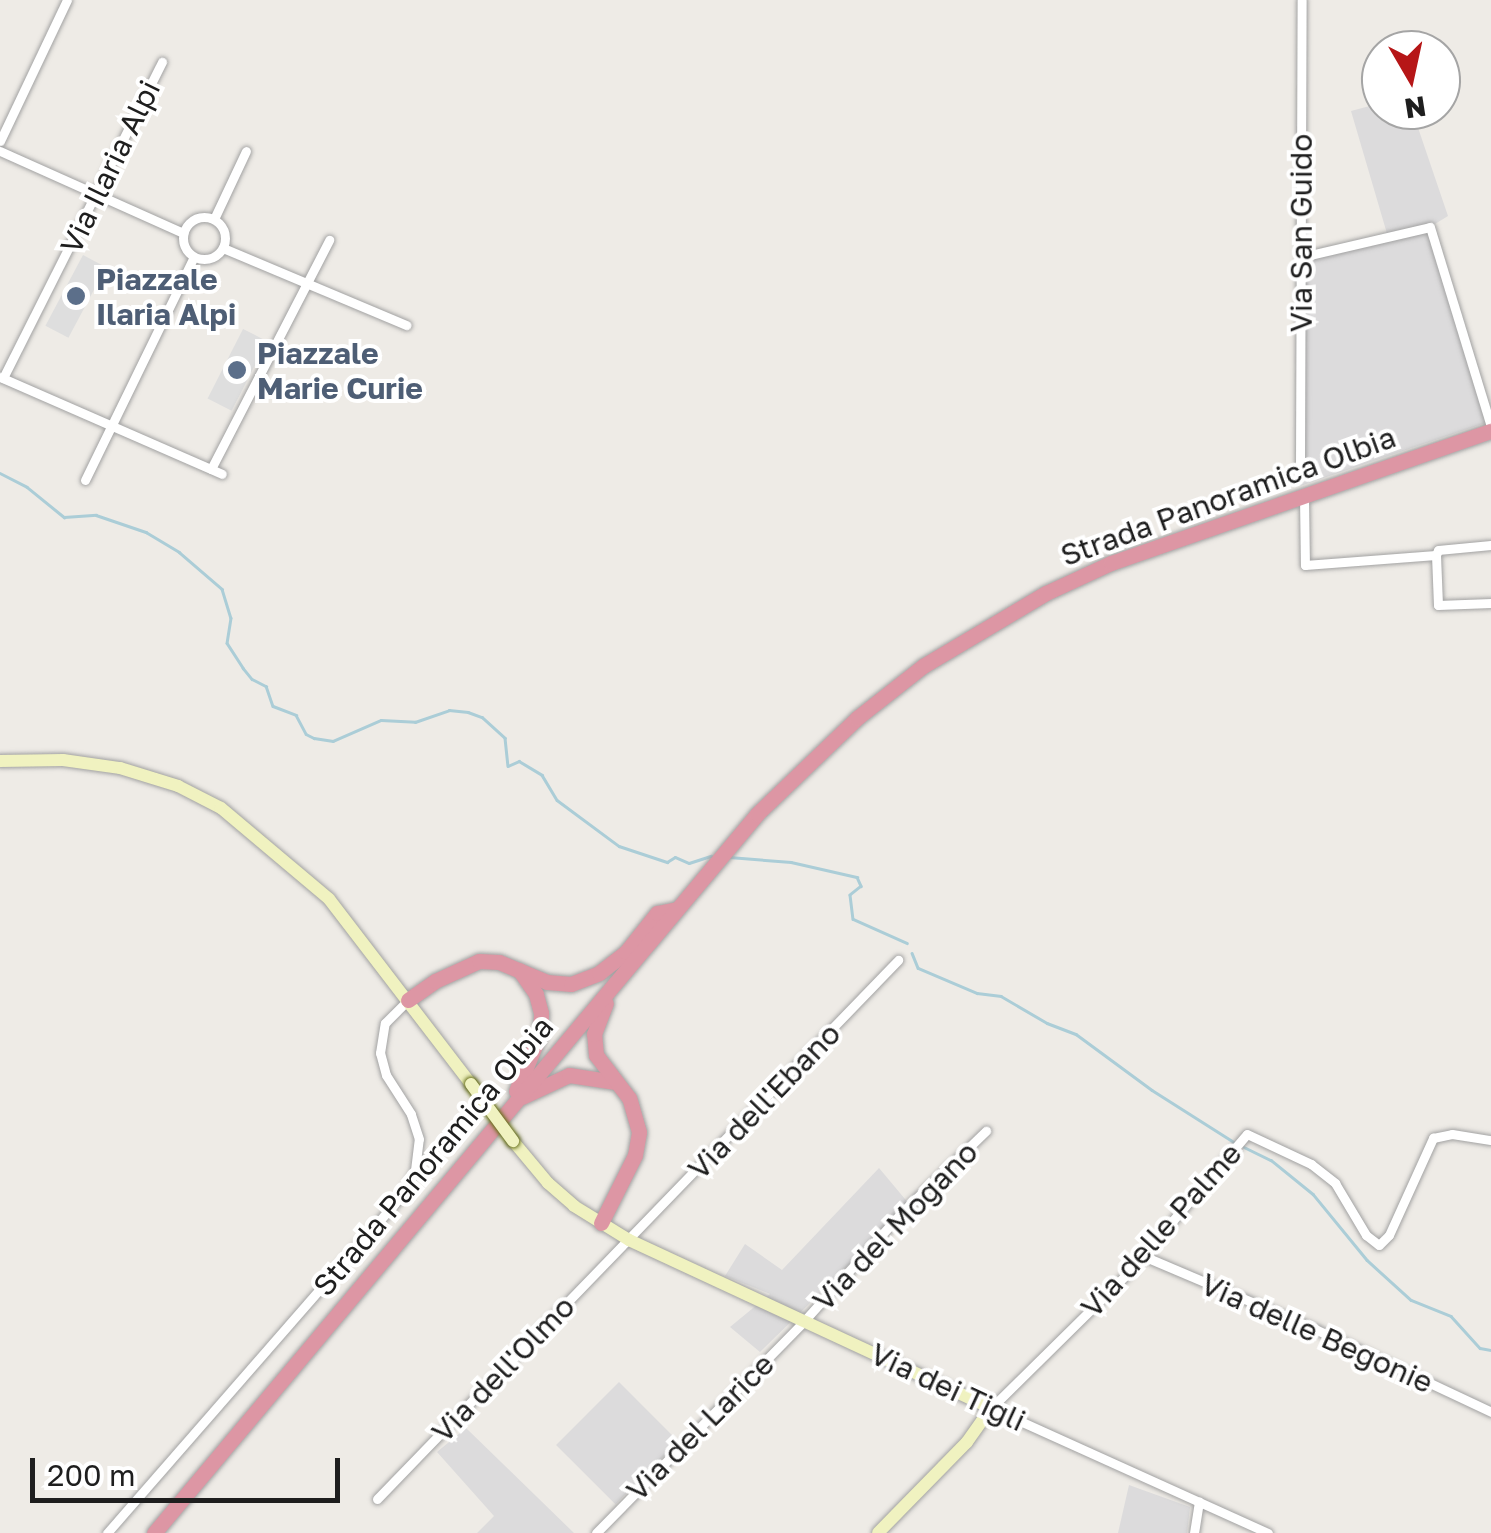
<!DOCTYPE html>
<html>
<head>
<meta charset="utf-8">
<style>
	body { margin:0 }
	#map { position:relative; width:1491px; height:1533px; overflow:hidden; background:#eeebe6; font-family:"Golos Text",sans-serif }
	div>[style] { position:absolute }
	.residential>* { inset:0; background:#dcdbdc; transform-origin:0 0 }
	.parking>* { inset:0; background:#dedede; transform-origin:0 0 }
	.stream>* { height:2.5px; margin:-1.25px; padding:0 1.25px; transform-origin:1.25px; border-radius:1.25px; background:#abcdd7 }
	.roads { filter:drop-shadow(0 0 2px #a2a2a2) drop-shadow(0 0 2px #a2a2a2) }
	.street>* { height:9px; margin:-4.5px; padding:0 4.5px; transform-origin:4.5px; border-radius:4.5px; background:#fff }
	.street>.ring { margin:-4.5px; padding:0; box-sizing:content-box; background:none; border:9px solid #fff; border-radius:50% }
	.secondary>* { height:12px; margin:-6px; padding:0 6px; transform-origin:6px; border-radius:6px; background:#f0f2c0 }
	.highway>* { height:15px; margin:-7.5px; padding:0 7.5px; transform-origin:7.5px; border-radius:7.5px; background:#dd96a4 }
	.bridges { filter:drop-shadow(0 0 2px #616a11) drop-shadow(0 0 2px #616a11) }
	.secondary-bridge>* { height:12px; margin:-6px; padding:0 6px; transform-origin:6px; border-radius:6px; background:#f0f2c0 }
	.dots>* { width:28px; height:28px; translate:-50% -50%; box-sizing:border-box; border:5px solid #fff; border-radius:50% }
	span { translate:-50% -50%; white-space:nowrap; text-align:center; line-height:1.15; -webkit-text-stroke:8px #fff; paint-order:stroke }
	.street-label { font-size:30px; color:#1e1e1e }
	.service-label { font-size:30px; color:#4e5e75; font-weight:700 }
	.left { translate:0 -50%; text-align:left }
	.north { position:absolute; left:1361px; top:30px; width:100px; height:100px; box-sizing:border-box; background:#fff; border:2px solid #a5a5a5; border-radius:50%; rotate:171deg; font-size:28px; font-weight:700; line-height:40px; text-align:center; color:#1e1e1e }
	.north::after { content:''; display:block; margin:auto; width:35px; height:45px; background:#b61617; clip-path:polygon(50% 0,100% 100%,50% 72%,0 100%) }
	.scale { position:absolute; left:30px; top:1458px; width:310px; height:45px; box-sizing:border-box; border:5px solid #1e1e1e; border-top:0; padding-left:12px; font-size:30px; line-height:35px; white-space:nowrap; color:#1e1e1e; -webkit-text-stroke:8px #fff; paint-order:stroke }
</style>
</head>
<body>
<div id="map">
	<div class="residential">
		<i style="clip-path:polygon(1381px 103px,1381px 110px,1412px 110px,1448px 216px,1430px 227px,1491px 421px,1300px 486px,1301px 257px,1388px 237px,1351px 111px)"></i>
		<i style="clip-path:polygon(879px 1168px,910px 1205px,760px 1352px,730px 1327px,770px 1294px,725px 1276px,745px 1244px,782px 1270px)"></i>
		<i style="left:619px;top:1382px;width:84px;height:89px;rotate:45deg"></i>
		<i style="clip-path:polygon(466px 1428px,574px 1533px,477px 1533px,494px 1516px,437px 1452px)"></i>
		<i style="clip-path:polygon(1129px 1485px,1190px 1507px,1187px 1533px,1118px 1533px)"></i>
	</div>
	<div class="parking">
		<i style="left:83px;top:255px;width:26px;height:80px;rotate:28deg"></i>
		<i style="left:243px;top:329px;width:27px;height:78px;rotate:27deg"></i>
	</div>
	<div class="stream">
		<i style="left:0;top:473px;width:30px;rotate:27deg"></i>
		<i style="left:27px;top:487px;width:48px;rotate:39deg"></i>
		<i style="left:64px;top:517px;width:32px;rotate:-4deg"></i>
		<i style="left:96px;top:515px;width:53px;rotate:18.8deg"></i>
		<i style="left:146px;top:532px;width:39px;rotate:31deg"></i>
		<i style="left:179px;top:552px;width:57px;rotate:40.7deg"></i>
		<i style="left:222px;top:589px;width:30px;rotate:73deg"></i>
		<i style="left:231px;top:618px;width:25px;rotate:99deg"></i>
		<i style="left:227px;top:643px;width:30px;rotate:57deg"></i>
		<i style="left:243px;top:668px;width:14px;rotate:51deg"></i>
		<i style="left:252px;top:679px;width:16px;rotate:27deg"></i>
		<i style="left:266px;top:686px;width:21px;rotate:71deg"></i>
		<i style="left:273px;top:706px;width:25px;rotate:21deg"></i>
		<i style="left:296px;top:715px;width:21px;rotate:62deg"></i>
		<i style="left:306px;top:734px;width:9px;rotate:27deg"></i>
		<i style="left:314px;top:738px;width:19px;rotate:9deg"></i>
		<i style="left:333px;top:741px;width:52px;rotate:-23.6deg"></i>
		<i style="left:381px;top:720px;width:34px;rotate:3deg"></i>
		<i style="left:415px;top:722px;width:36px;rotate:-19deg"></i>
		<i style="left:449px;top:710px;width:19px;rotate:6deg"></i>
		<i style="left:468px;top:712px;width:15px;rotate:20deg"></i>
		<i style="left:482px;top:717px;width:31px;rotate:42deg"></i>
		<i style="left:505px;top:738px;width:28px;rotate:84deg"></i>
		<i style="left:508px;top:766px;width:12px;rotate:-24deg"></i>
		<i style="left:519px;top:761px;width:27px;rotate:31deg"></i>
		<i style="left:542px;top:775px;width:29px;rotate:59deg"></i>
		<i style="left:557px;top:800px;width:77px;rotate:36.6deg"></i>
		<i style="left:619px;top:846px;width:51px;rotate:18.4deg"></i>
		<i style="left:667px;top:862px;width:9px;rotate:-32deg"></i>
		<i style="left:675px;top:857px;width:15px;rotate:23deg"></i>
		<i style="left:689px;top:863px;width:23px;rotate:-18deg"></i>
		<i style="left:729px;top:857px;width:62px;rotate:4.6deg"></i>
		<i style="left:791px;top:862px;width:68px;rotate:12.8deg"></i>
		<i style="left:857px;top:877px;width:10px;rotate:66deg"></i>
		<i style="left:861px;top:886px;width:14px;rotate:141deg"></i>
		<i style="left:850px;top:895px;width:24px;rotate:83deg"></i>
		<i style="left:853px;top:919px;width:59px;rotate:24deg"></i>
		<i style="left:912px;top:953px;width:16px;rotate:68deg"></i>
		<i style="left:918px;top:968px;width:64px;rotate:23deg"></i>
		<i style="left:977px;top:993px;width:24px;rotate:7deg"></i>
		<i style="left:1001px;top:996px;width:53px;rotate:30.4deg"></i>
		<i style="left:1047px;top:1023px;width:31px;rotate:21deg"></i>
		<i style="left:1076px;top:1034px;width:94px;rotate:36.4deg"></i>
		<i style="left:1152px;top:1090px;width:97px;rotate:32.4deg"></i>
		<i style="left:1244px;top:1147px;width:30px;rotate:26deg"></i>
		<i style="left:1271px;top:1160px;width:54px;rotate:39deg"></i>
		<i style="left:1313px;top:1194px;width:85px;rotate:50.7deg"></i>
		<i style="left:1367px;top:1260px;width:59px;rotate:42.3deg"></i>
		<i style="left:1411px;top:1300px;width:43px;rotate:21.8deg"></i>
		<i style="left:1451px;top:1316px;width:43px;rotate:47.8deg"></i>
		<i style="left:1480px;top:1348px;width:11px;rotate:10deg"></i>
	</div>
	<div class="roads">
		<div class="street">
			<i style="left:0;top:141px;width:156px;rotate:-64.6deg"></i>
			<i style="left:0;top:151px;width:201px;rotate:24.1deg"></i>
			<i class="ring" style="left:183px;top:217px;width:33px;height:33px"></i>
			<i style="left:214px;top:219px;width:75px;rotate:-64.8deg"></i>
			<i style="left:223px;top:248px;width:199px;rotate:22.8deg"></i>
			<i style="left:1301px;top:257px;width:132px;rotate:-13.1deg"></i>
			<i style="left:1430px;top:227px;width:208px;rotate:73deg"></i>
			<i style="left:0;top:377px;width:242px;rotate:23.6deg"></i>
			<i style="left:3px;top:378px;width:354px;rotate:-63.3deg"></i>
			<i style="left:1300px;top:467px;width:467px;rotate:-89.8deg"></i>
			<i style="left:211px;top:469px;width:258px;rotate:-62.7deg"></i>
			<i style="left:85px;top:480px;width:248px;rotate:-64deg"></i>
			<i style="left:1304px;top:497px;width:68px;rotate:89.2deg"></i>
			<i style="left:1305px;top:565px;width:131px;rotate:-4.4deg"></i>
			<i style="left:1436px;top:555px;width:5px;rotate:-68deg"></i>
			<i style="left:1438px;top:550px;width:53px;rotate:-5.4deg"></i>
			<i style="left:1436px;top:555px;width:50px;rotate:87.7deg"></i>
			<i style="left:1438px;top:605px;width:53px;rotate:-2.2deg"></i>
			<i style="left:1141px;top:1255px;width:189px;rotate:23deg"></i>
			<i style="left:1315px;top:1329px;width:195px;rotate:25.2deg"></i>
			<i style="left:377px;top:1499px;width:750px;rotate:-45.97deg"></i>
			<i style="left:107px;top:1533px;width:452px;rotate:-48.9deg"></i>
			<i style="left:404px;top:1192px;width:25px;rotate:-63deg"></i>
			<i style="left:415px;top:1170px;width:31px;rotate:-83deg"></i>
			<i style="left:419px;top:1139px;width:26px;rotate:-108deg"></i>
			<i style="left:411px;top:1114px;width:46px;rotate:-122.7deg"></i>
			<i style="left:386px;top:1075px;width:23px;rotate:-105deg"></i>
			<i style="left:380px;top:1053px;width:30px;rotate:-81deg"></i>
			<i style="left:385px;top:1023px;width:33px;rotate:-45deg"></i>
			<i style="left:596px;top:1533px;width:297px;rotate:-45.5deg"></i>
			<i style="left:804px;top:1321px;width:147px;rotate:-48deg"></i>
			<i style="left:902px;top:1212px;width:117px;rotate:-44deg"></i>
			<i style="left:1194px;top:1533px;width:32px;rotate:-81deg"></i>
			<i style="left:1268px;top:1533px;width:304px;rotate:-155.7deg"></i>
			<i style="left:991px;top:1408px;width:191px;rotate:-44.6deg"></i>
			<i style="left:1127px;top:1274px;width:184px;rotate:-49.4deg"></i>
			<i style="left:1247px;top:1134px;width:71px;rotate:25.1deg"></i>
			<i style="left:1311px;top:1164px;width:31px;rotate:38deg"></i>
			<i style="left:1335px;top:1183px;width:61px;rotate:59.2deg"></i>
			<i style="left:1366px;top:1235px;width:16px;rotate:38deg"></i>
			<i style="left:1379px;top:1245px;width:14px;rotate:-45deg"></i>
			<i style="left:1389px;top:1235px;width:107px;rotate:-65.6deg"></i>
			<i style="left:1433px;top:1138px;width:19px;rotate:-12deg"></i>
			<i style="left:1452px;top:1134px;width:39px;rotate:9deg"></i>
		</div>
		<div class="secondary">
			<i style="left:0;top:761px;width:63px;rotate:-0.9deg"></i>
			<i style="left:63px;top:760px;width:58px;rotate:8deg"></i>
			<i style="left:120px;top:768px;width:61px;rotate:17.2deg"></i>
			<i style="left:178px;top:786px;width:48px;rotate:27.1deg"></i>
			<i style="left:221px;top:808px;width:141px;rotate:40.1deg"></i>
			<i style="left:329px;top:899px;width:233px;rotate:52.5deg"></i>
			<i style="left:513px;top:1141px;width:55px;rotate:50.2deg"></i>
			<i style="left:548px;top:1183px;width:35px;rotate:41deg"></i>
			<i style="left:574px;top:1206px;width:65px;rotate:31.7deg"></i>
			<i style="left:629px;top:1240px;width:399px;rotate:24.9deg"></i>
			<i style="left:991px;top:1408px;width:42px;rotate:125.2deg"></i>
			<i style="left:967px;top:1442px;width:127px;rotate:134.4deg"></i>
		</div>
		<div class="highway">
			<i style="left:408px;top:1000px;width:33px;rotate:-35deg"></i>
			<i style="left:435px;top:981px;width:48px;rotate:-24.4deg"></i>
			<i style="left:479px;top:961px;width:20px;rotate:3deg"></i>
			<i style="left:499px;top:962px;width:52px;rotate:22.6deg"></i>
			<i style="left:547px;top:982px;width:24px;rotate:5deg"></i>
			<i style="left:571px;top:984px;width:30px;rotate:-21deg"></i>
			<i style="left:599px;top:973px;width:34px;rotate:-38deg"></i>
			<i style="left:626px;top:952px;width:50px;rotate:-51.5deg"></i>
			<i style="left:657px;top:913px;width:20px;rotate:-11deg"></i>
			<i style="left:516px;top:1091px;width:62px;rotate:-67.2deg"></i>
			<i style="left:540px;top:1034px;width:21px;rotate:-87deg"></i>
			<i style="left:541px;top:1013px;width:20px;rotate:-105deg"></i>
			<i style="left:536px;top:994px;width:29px;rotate:-125deg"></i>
			<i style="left:522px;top:1097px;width:52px;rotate:-25.1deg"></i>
			<i style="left:569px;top:1075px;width:47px;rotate:8.7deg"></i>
			<i style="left:601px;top:1223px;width:76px;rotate:-63.4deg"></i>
			<i style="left:635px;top:1155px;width:23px;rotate:-80deg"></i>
			<i style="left:639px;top:1132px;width:35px;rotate:-106deg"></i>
			<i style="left:629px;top:1098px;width:54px;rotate:-127.5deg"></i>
			<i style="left:596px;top:1055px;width:21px;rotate:-95deg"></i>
			<i style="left:594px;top:1034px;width:33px;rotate:-69deg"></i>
			<i style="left:154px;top:1533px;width:938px;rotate:-50.01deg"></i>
			<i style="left:757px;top:814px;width:139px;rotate:-43.8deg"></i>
			<i style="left:857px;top:718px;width:84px;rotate:-38.2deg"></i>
			<i style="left:923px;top:666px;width:143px;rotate:-30.7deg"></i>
			<i style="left:1046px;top:593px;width:72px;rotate:-24.8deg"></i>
			<i style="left:1111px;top:563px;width:402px;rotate:-19.2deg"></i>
		</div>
	</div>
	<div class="bridges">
		<div class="secondary-bridge">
			<i style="left:471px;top:1084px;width:71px;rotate:53.6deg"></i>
		</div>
	</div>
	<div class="dots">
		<i style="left:76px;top:296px;background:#5c6f8a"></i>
		<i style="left:237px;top:370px;background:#5c6f8a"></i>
	</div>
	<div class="street-label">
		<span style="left:110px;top:167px;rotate:-64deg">Via Ilaria Alpi</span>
		<span style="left:1301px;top:233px;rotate:-90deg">Via San Guido</span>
		<span style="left:1228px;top:496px;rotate:-20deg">Strada Panoramica Olbia</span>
		<span style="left:764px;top:1101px;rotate:-46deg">Via dell'Ebano</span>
		<span style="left:433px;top:1156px;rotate:-50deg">Strada Panoramica Olbia</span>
		<span style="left:895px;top:1226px;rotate:-46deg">Via del Mogano</span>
		<span style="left:1161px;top:1230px;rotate:-48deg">Via delle Palme</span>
		<span style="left:1317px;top:1333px;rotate:24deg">Via delle Begonie</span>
		<span style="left:503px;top:1369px;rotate:-46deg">Via dell'Olmo</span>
		<span style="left:948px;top:1387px;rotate:25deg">Via dei Tigli</span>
		<span style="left:700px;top:1427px;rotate:-45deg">Via del Larice</span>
	</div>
	<div class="service-label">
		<span class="left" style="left:96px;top:296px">Piazzale<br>Ilaria Alpi</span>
		<span class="left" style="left:257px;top:370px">Piazzale<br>Marie Curie</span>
	</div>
	<div class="north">N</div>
	<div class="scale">200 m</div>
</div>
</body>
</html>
